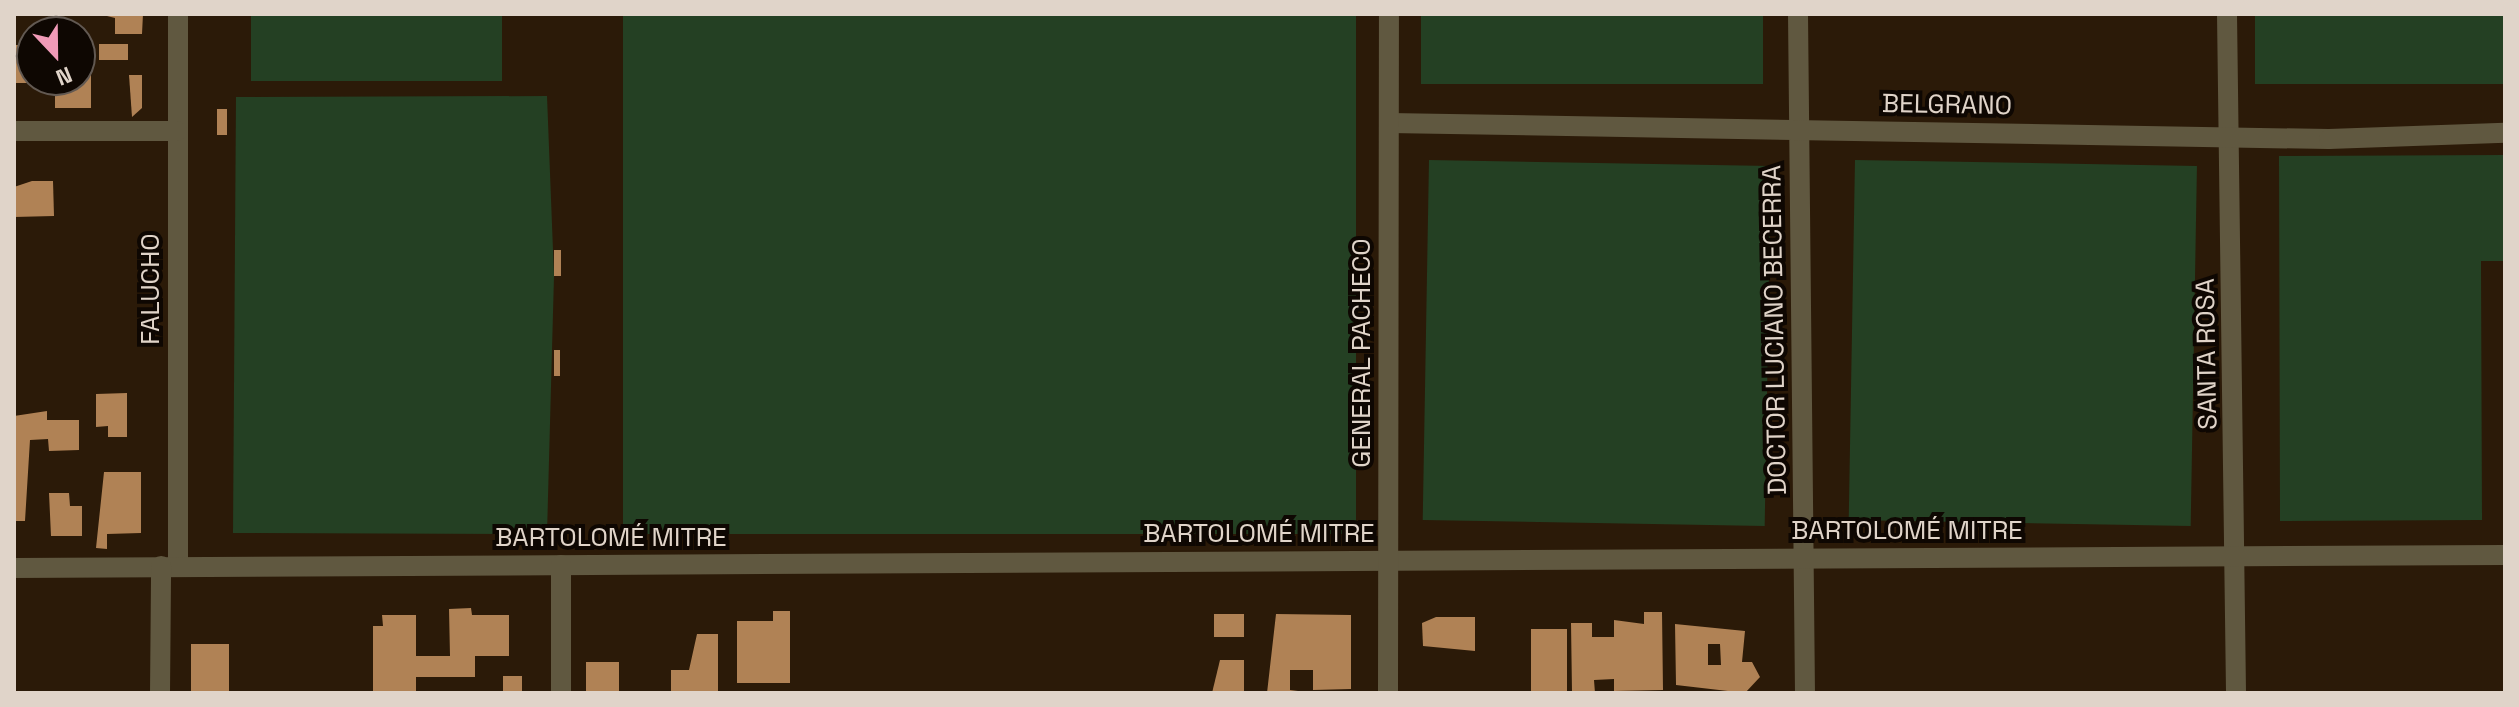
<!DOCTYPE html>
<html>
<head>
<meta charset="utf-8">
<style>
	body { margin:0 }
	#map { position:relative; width:2519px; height:707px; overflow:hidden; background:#2b1a08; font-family:"Space Grotesk",sans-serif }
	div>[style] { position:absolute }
	.green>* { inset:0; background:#244023; transform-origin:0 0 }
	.building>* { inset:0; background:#b08255; transform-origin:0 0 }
	.minor>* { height:20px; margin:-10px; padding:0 10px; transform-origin:10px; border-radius:10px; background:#605840 }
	span { translate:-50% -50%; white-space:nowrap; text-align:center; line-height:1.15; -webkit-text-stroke:8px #0e0702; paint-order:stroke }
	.street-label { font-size:26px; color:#e0d4c9 }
	.frame { position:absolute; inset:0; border:16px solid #e0d4c9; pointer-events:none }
	.north { position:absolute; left:16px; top:16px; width:80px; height:80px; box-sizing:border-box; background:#0e0702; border:2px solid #625952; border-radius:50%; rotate:158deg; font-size:22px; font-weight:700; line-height:32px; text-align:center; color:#e0d4c9 }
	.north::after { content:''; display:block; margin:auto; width:28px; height:36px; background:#f09ab7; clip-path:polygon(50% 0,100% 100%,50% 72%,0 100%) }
</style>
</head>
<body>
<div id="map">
	<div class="green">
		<i style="left:251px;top:14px;width:251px;height:67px"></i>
		<i style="left:623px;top:14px;width:733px;height:520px"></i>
		<i style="left:1421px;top:14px;width:342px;height:70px"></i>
		<i style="left:2255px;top:14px;width:250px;height:70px"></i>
		<i style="clip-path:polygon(547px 96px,554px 276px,547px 534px,233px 533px,236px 97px)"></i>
		<i style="clip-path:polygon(2505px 155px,2505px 261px,2481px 261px,2482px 520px,2280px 521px,2279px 156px)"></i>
		<i style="left:1429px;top:160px;width:342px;height:360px;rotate:1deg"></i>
		<i style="left:1855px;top:160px;width:342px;height:360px;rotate:1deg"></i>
	</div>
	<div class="building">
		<i style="clip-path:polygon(99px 14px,143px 14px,142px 34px,115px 34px,115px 18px)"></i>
		<i style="left:99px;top:44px;width:29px;height:16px"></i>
		<i style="clip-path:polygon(14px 45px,32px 45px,32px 80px,40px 83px,14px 83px)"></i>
		<i style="clip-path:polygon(80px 53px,91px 53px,91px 108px,55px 108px,55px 80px,80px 80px)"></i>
		<i style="clip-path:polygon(129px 75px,142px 75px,142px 108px,132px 117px)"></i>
		<i style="left:217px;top:109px;width:10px;height:26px"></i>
		<i style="clip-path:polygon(32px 181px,53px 181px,54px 216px,14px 217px,14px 187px)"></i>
		<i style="left:554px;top:250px;width:7px;height:26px"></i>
		<i style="left:554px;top:350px;width:6px;height:26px"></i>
		<i style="clip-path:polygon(127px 393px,127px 437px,108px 437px,108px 426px,96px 427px,96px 394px)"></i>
		<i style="clip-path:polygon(47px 411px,47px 420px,79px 420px,79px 450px,49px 451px,48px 439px,30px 440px,25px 521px,14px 521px,14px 416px)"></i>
		<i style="clip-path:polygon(104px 472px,141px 472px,141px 533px,107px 534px,107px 549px,96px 548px)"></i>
		<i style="clip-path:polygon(49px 493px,69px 493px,70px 506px,82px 506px,82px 536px,51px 536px)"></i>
		<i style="clip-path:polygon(471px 608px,472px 615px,509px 615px,509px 656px,475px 656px,475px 677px,416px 677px,416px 693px,373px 693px,373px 626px,383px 626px,382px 615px,416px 615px,416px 656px,450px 656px,449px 609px)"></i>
		<i style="clip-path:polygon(773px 611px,790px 611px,790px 683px,737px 683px,737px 621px,773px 621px)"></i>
		<i style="clip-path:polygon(1644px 612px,1662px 612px,1663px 690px,1614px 691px,1614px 679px,1594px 680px,1595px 693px,1572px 693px,1571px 623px,1592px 623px,1592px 637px,1614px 637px,1614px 620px,1644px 624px)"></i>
		<i style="left:1214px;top:614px;width:30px;height:23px"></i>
		<i style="clip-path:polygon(1276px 614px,1351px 615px,1351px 689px,1313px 690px,1313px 670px,1290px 670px,1290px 690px,1314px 693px,1267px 693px)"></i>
		<i style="clip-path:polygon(1436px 617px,1475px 617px,1475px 651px,1423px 646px,1422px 623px)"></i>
		<i style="clip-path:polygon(evenodd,1675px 624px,1745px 631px,1742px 662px,1752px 662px,1760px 677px,1745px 693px,1676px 685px,1675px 624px,1708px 644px,1720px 644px,1721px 665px,1708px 665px,1708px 644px)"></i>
		<i style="left:1567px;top:629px;width:64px;height:36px;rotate:90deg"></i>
		<i style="clip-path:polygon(697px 634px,718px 634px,718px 691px,671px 691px,671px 670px,689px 670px)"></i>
		<i style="left:191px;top:644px;width:38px;height:49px"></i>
		<i style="clip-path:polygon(1220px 660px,1244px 660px,1244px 693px,1212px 693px)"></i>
		<i style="left:586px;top:662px;width:33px;height:29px"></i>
		<i style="left:503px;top:676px;width:19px;height:17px"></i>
	</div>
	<div class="minor">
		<i style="left:178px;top:14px;width:551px;rotate:90deg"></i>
		<i style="left:1798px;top:14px;width:679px;rotate:89.41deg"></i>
		<i style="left:2227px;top:14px;width:679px;rotate:89.24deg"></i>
		<i style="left:1389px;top:123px;width:940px;rotate:0.98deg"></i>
		<i style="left:2329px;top:139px;width:176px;rotate:-2deg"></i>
		<i style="left:14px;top:131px;width:163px"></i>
		<i style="left:14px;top:568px;width:2491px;rotate:-0.3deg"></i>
		<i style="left:160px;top:693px;width:127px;rotate:-89.5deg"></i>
		<i style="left:561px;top:693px;width:128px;rotate:-90deg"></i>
		<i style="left:1388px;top:693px;width:679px;rotate:-89.92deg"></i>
	</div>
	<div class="street-label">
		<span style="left:1947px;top:105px;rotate:1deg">BELGRANO</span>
		<span style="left:151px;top:289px;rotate:-90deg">FALUCHO</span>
		<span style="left:1775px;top:330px;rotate:-91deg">DOCTOR LUCIANO BECERRA</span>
		<span style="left:1362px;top:353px;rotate:-90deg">GENERAL PACHECO</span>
		<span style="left:2207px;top:354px;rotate:-91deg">SANTA ROSA</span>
		<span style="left:1907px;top:531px">BARTOLOMÉ MITRE</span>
		<span style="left:1259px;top:534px">BARTOLOMÉ MITRE</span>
		<span style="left:611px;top:538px">BARTOLOMÉ MITRE</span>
	</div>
	<div class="frame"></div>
	<div class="north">N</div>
</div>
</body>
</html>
